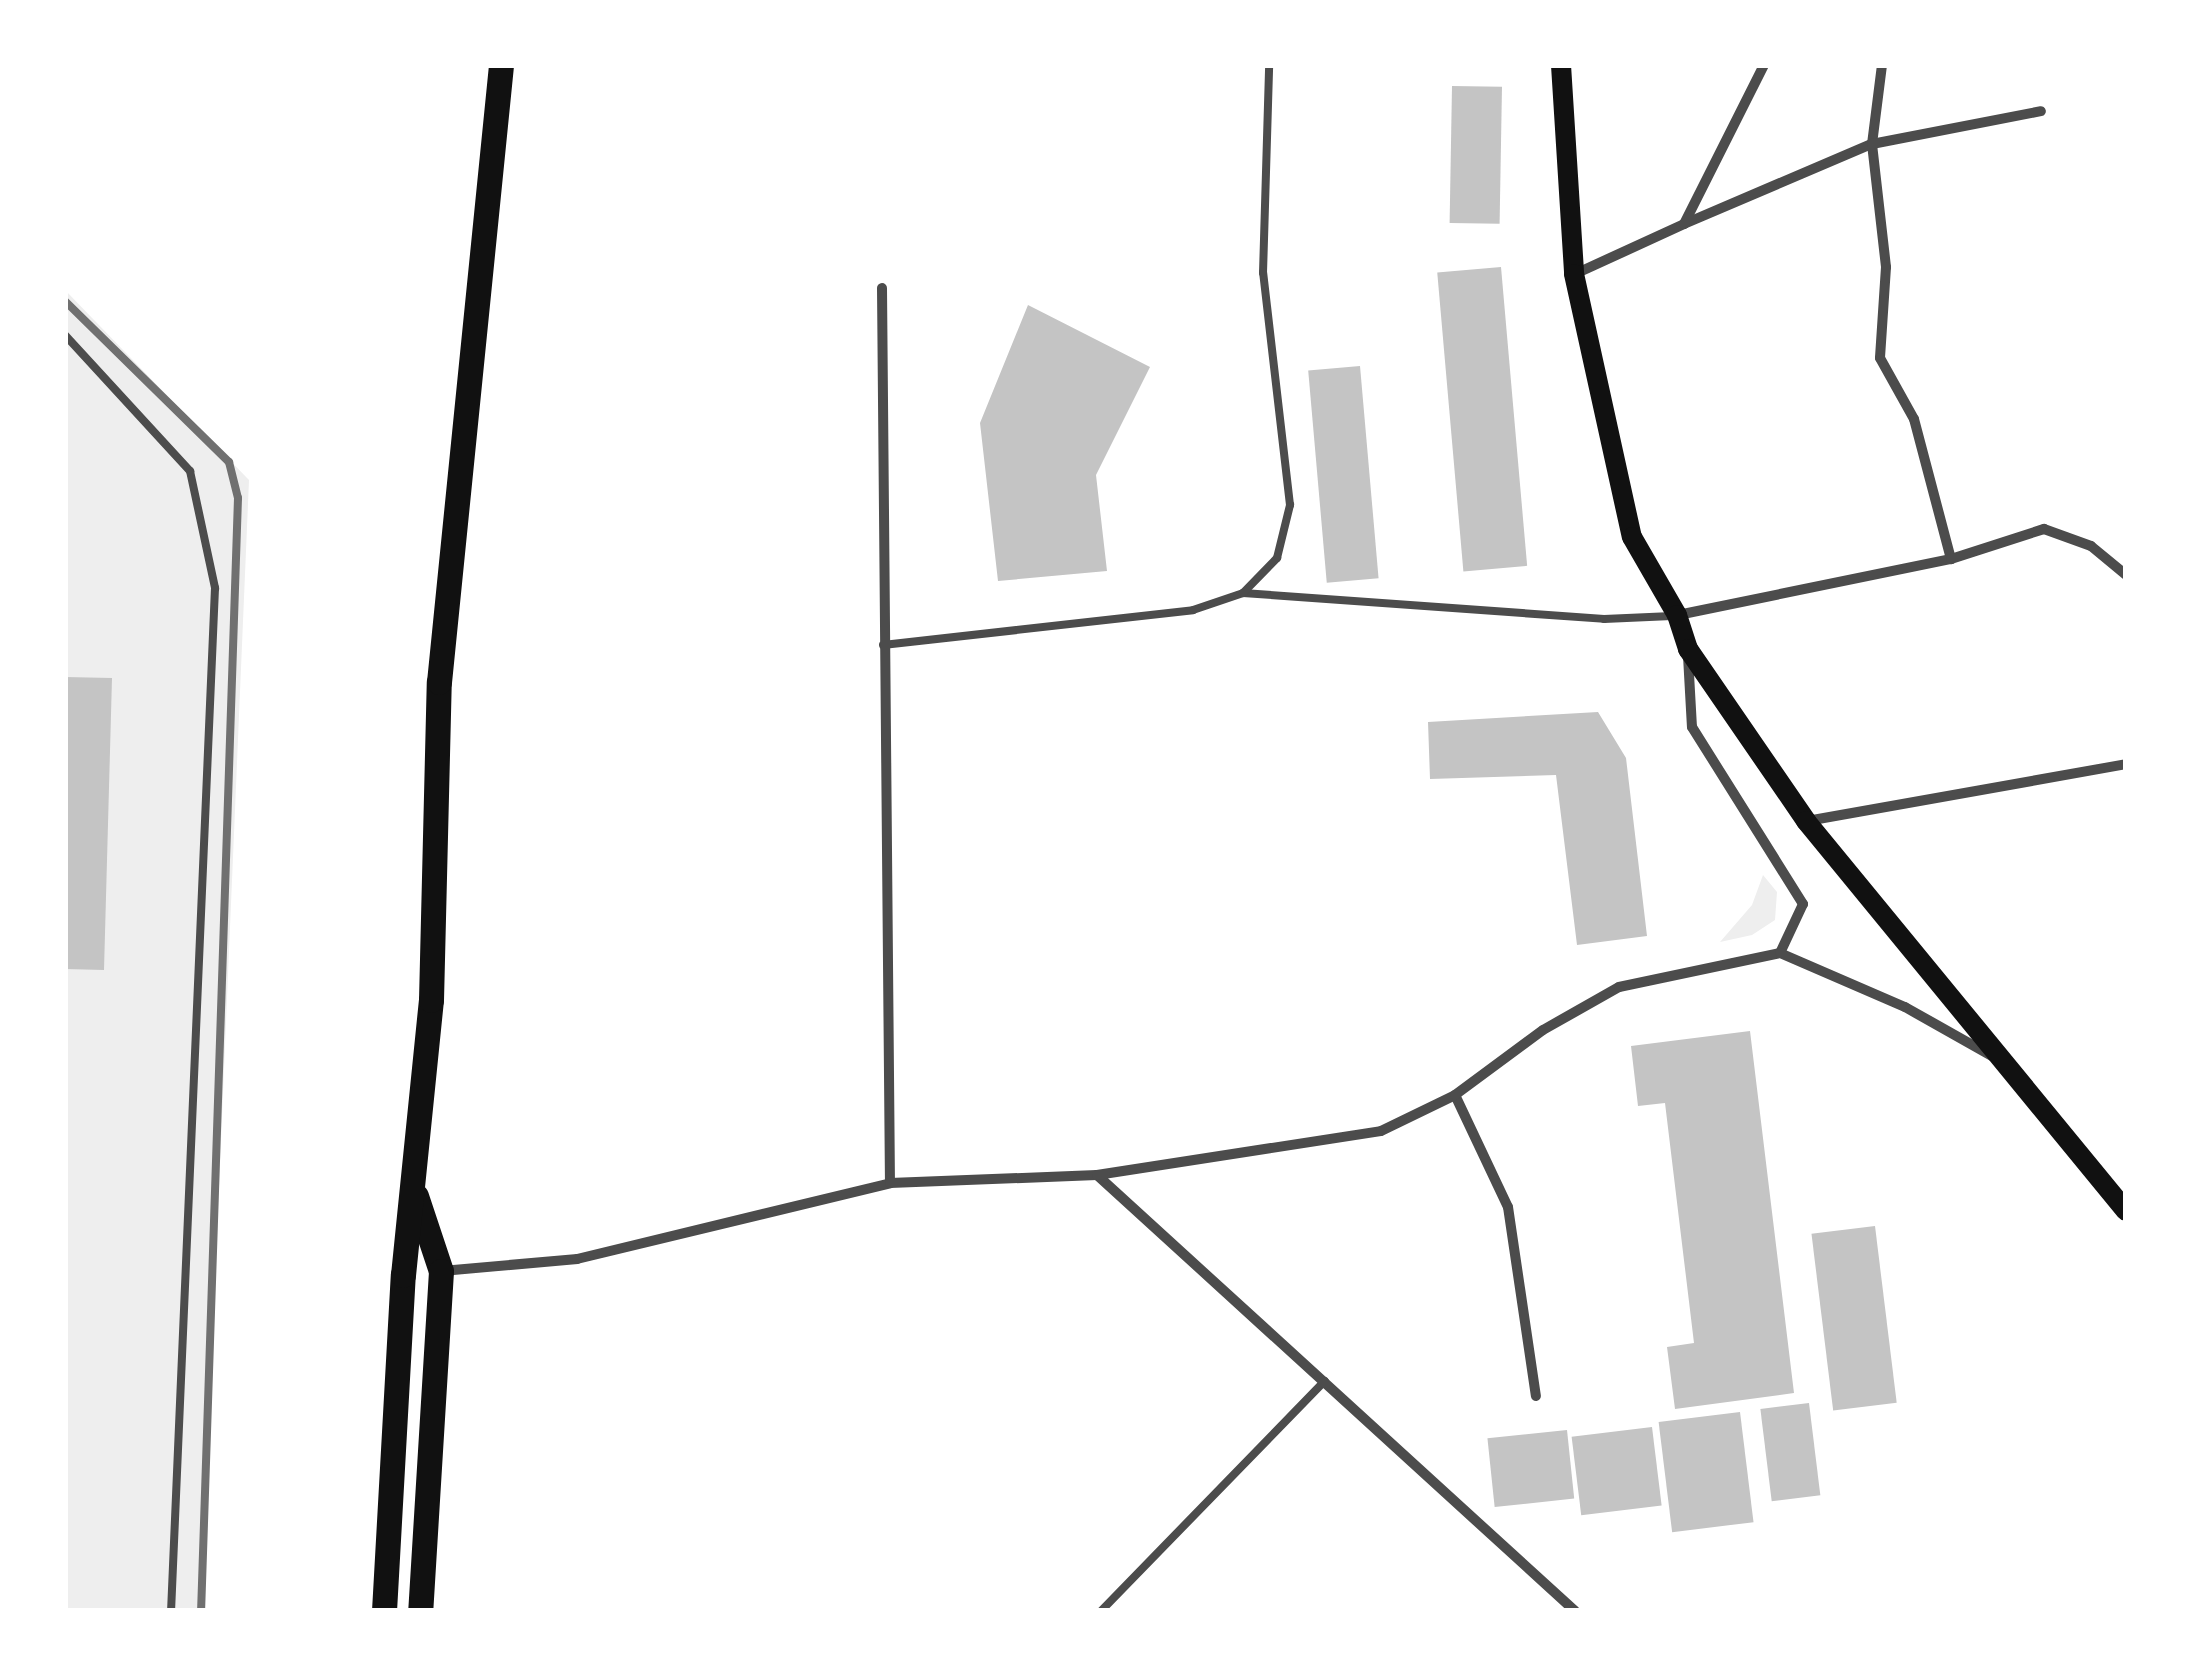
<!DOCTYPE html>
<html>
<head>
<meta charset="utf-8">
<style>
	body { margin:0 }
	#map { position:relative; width:2191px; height:1676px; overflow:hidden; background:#fff; font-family:"PT Sans",sans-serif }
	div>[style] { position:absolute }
	.green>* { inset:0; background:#eee }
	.building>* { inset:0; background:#c4c4c4; transform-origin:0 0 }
	.service>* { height:8px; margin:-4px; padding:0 4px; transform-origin:4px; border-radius:4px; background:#4c4c4c }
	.minor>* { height:10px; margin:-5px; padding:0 5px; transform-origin:5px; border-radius:5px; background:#4c4c4c }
	.secondary>* { height:20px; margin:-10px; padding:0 10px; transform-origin:10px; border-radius:10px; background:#111 }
	.primary>* { height:25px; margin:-12.5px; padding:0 12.5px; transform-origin:12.5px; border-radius:12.5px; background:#111 }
	.rail>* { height:8px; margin:-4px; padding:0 4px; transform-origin:4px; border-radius:4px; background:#707070 }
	span { translate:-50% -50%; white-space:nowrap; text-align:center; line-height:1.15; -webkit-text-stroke:8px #fff; paint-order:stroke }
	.frame { position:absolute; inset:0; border:68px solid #fff; pointer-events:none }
</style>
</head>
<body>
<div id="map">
	<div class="green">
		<i style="clip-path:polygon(65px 290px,249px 480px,201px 1611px,65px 1611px)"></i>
		<i style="clip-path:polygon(1763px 875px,1777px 892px,1775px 920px,1752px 935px,1720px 942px,1752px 905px)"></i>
	</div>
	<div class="building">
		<i style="left:1452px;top:86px;width:50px;height:137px;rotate:1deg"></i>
		<i style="left:1501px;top:267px;width:300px;height:64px;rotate:85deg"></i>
		<i style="clip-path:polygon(1028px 305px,1150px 367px,1096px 475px,1107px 571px,998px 581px,980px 423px)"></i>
		<i style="left:1360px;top:366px;width:213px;height:52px;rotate:85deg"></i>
		<i style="clip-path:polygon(65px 677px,112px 678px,104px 970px,65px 969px)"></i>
		<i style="clip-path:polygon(1598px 712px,1626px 758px,1647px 936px,1577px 945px,1556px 775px,1430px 779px,1428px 722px)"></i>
		<i style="clip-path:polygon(1750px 1031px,1794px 1393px,1675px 1409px,1667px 1347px,1694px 1343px,1665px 1103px,1638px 1106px,1631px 1046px)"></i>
		<i style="left:1875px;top:1226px;width:178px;height:64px;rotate:83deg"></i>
		<i style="left:1809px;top:1403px;width:93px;height:49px;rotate:83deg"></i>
		<i style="left:1740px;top:1412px;width:111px;height:82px;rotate:83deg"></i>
		<i style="left:1652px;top:1427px;width:79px;height:81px;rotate:83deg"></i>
		<i style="left:1567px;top:1430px;width:69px;height:80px;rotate:84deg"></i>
	</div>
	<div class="service">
		<i style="left:65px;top:335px;width:185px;rotate:47.4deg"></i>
		<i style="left:190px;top:471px;width:120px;rotate:77.9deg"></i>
		<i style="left:215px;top:588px;width:1024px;rotate:92.46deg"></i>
		<i style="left:1243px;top:593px;width:362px;rotate:4.1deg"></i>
		<i style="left:1604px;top:619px;width:68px;rotate:-2.5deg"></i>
		<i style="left:883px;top:645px;width:312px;rotate:-6.4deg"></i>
		<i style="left:1193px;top:610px;width:53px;rotate:-18.8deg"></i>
		<i style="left:1243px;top:593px;width:49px;rotate:-45.8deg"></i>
		<i style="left:1277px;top:558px;width:55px;rotate:-76.2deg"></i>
		<i style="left:1290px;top:505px;width:234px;rotate:-96.6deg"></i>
		<i style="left:1263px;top:273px;width:208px;rotate:-88.3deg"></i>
		<i style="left:1101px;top:1611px;width:321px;rotate:-45.8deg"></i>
	</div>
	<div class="minor">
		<i style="left:1882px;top:65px;width:80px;rotate:97.2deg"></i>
		<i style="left:1872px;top:144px;width:124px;rotate:83.5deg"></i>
		<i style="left:1886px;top:267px;width:91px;rotate:93.8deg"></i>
		<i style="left:1880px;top:358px;width:70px;rotate:60.9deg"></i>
		<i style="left:1914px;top:419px;width:145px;rotate:75.2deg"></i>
		<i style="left:1684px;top:224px;width:204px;rotate:-23.1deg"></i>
		<i style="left:1872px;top:144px;width:172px;rotate:-11deg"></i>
		<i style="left:1575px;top:274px;width:120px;rotate:-24.6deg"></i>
		<i style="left:1684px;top:224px;width:178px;rotate:-63.3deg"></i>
		<i style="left:882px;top:288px;width:895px;rotate:89.49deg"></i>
		<i style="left:1678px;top:615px;width:279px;rotate:-11.6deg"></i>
		<i style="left:1951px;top:559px;width:98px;rotate:-17.9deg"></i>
		<i style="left:2044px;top:529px;width:50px;rotate:19.9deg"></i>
		<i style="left:2091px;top:546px;width:45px;rotate:39.6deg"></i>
		<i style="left:1688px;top:656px;width:71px;rotate:86.8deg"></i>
		<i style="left:1692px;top:727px;width:209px;rotate:57.9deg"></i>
		<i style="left:1803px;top:904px;width:54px;rotate:115.1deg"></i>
		<i style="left:1807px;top:821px;width:324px;rotate:-10.1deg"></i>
		<i style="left:1455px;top:1095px;width:124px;rotate:64.7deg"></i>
		<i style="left:1508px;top:1207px;width:191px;rotate:81.6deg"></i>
		<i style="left:1097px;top:1175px;width:647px;rotate:42.37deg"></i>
		<i style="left:442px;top:1271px;width:136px;rotate:-5.1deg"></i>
		<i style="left:577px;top:1259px;width:322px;rotate:-13.6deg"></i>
		<i style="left:890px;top:1183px;width:207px;rotate:-2.2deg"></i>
		<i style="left:1097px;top:1175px;width:287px;rotate:-8.8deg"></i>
		<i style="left:1381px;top:1131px;width:82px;rotate:-25.9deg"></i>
		<i style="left:1455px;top:1095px;width:109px;rotate:-36.5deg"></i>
		<i style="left:1543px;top:1030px;width:87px;rotate:-29.5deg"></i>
		<i style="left:1619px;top:987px;width:165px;rotate:-11.9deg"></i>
		<i style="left:1780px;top:953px;width:136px;rotate:23.4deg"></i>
		<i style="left:1905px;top:1007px;width:100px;rotate:29.4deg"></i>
	</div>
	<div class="secondary">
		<i style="left:1561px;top:65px;width:209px;rotate:86.4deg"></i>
		<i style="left:1574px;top:274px;width:269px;rotate:77.6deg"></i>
		<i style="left:1632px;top:537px;width:90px;rotate:60deg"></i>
		<i style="left:1677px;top:615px;width:36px;rotate:72deg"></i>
		<i style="left:1688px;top:649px;width:209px;rotate:55.5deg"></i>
		<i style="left:1806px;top:821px;width:504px;rotate:50.63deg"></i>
	</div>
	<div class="primary">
		<i style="left:416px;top:1196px;width:79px;rotate:71.6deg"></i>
		<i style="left:441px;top:1271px;width:341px;rotate:93.5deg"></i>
		<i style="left:384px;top:1611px;width:337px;rotate:-86.8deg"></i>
		<i style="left:403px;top:1275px;width:276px;rotate:-84.2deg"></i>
		<i style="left:431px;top:1000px;width:318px;rotate:-88.6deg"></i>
		<i style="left:439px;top:682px;width:620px;rotate:-84.26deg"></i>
	</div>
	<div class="rail">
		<i style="left:65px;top:301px;width:230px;rotate:44.5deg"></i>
		<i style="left:229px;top:462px;width:37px;rotate:76deg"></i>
		<i style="left:238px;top:498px;width:1114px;rotate:91.9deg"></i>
	</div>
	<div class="frame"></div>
</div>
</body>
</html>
